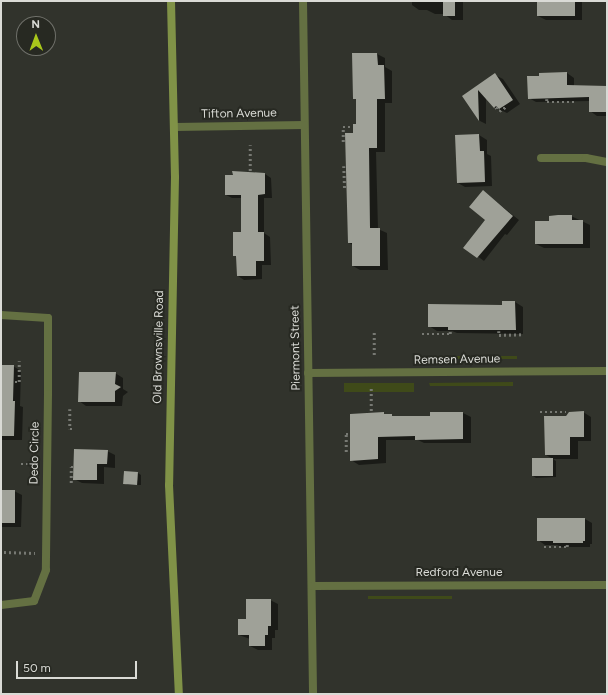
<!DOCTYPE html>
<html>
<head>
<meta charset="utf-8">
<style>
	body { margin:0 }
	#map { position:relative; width:608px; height:695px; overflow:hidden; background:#31332c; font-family:Figtree,sans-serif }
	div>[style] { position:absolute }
	.green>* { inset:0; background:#3f4a19; transform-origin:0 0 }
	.shadow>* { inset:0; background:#0007 }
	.building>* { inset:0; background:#9fa198; transform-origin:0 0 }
	.path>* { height:2.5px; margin-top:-1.25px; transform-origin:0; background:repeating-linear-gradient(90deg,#777973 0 2px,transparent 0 5px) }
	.street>* { height:8px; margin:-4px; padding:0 4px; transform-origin:4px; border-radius:4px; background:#647042 }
	.secondary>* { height:8px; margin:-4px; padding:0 4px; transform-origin:4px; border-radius:4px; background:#809247 }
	span { translate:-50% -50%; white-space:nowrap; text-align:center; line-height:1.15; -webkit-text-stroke:4px #272922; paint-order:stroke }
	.street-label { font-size:12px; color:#dadbd6 }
	.frame { position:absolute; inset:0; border:2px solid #dadbd6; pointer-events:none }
	.north { position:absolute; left:16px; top:16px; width:40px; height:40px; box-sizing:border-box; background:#272922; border:1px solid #6f706a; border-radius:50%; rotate:359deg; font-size:11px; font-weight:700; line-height:16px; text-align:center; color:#dadbd6 }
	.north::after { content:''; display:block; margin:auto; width:14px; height:18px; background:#a9c71b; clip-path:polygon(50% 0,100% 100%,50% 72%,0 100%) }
	.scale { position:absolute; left:16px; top:661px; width:121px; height:18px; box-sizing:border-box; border:2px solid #dadbd6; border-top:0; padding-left:5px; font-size:12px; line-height:14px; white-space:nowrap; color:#dadbd6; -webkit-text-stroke:3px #272922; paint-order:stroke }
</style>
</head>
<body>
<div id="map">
	<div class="green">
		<i style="left:517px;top:356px;width:3px;height:89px;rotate:90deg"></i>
		<i style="clip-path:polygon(513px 382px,513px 386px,430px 386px,429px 383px)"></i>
		<i style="left:344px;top:383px;width:70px;height:9px"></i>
		<i style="left:452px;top:596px;width:3px;height:84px;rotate:90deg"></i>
	</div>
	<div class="shadow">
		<i style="clip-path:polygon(412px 1px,463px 1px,463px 20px,452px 20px,444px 14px,435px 14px,427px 10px,419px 10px,412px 5px)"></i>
		<i style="clip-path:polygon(538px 1px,582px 1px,582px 20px,546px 20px,538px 16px)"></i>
		<i style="clip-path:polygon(377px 54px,385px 58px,385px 67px,392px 71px,392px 103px,385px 103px,385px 152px,376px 152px,378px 229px,387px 233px,388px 270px,360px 270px,353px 266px,353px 245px,349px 243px,354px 134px,357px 125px,357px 100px,354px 98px)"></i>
		<i style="clip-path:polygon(567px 73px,574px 78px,574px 86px,607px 87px,607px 116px,597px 116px,590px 111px,590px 101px,536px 102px,529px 98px)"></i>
		<i style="clip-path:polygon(495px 75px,503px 79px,520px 104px,507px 113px,494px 107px,486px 97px,486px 124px,480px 121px,463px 96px)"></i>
		<i style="clip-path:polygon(479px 135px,487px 140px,487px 154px,491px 156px,492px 186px,465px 187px,458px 183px,456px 136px)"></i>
		<i style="clip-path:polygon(265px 174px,271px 178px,272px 198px,264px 198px,264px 233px,270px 237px,271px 265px,262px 265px,262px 279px,244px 280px,238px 276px,237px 257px,234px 255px,242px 233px,242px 198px,232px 198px,226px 195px)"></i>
		<i style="clip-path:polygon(483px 191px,519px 220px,507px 235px,505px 234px,484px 261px,465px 247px,486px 220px)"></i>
		<i style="clip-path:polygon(571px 216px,590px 225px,590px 248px,544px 248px,536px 244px,550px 222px)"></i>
		<i style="clip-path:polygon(503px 302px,515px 302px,523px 307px,523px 334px,457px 333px,452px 331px,437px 331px,429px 326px,503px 306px)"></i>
		<i style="clip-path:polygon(1px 366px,13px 366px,21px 371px,20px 406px,23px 407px,22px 440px,1px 440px)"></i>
		<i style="clip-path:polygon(115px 373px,123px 378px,123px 389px,128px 392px,123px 396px,122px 406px,86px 406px,79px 401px)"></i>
		<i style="clip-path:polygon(583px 412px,591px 417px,591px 441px,578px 441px,578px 459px,553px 459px,556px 461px,556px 477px,536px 478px,533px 476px,553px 459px,546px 455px,567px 414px)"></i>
		<i style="clip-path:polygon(431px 413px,463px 413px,471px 417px,471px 443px,424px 443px,418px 440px,386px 440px,386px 463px,359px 465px,351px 460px,384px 414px,394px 417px,431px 417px)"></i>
		<i style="clip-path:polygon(107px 451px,115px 455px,115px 468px,104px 467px,104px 484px,82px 483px,74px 479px)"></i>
		<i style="clip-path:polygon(138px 473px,141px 475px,141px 485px,128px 485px,124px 483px)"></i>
		<i style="clip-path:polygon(1px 491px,14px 491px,22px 495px,21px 527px,1px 527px)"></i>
		<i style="clip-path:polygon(585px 519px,592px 523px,592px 544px,590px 544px,590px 547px,562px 547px,557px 545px,545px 545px,538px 540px)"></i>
		<i style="clip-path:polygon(270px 600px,278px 604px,278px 630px,275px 630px,275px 638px,272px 638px,272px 650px,258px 650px,250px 646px,250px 639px,239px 635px,247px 620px)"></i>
	</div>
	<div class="building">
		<i style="left:443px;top:1px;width:12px;height:15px"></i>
		<i style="left:537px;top:1px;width:38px;height:15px"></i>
		<i style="clip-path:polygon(352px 53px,377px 53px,378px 65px,384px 65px,385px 99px,377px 99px,377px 148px,369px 148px,370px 228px,380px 228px,380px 266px,352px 266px,352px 243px,348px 243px,345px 133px,353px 133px,353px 124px,356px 124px,356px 99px,353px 99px)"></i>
		<i style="clip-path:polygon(567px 72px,567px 85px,607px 86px,607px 112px,589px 112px,589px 97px,528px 99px,527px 76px,539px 76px,539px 73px)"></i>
		<i style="clip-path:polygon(495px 73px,513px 100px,499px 109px,496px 106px,494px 108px,478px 90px,479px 121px,462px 96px)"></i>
		<i style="clip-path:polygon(479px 134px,480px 151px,484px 151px,485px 182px,457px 183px,455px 135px)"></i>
		<i style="clip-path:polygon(232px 171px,265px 173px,265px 194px,258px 195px,258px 232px,264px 232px,264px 261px,256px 261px,256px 276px,237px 276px,236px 256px,233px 256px,233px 232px,241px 232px,241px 195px,225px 195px,225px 175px,233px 175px)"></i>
		<i style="clip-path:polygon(483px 190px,513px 216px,477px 258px,463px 248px,485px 220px,469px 207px)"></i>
		<i style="clip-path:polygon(558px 215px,572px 215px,572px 220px,583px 220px,583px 244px,535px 244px,535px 221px,549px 221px,549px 216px)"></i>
		<i style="clip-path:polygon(502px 301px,515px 301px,516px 330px,448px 330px,448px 327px,428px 327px,428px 304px,502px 305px)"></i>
		<i style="clip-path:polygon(1px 365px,14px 365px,13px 401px,15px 401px,14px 436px,1px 436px)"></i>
		<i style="clip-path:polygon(79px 372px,116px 372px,115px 384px,121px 387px,115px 391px,115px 402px,78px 402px)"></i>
		<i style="clip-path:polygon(584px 411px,584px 437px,570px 437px,570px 455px,545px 455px,544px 416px,566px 416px,569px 412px)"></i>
		<i style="clip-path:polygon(384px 412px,384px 414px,392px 414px,392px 416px,430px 416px,430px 412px,463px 412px,463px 439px,415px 440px,415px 436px,378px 437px,378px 459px,350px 461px,350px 414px)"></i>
		<i style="clip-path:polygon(74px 449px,108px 450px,107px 464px,97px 464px,97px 480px,73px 480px)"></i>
		<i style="left:532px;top:458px;width:21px;height:18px"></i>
		<i style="left:124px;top:471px;width:14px;height:13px;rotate:4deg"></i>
		<i style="left:1px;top:490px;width:14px;height:33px"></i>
		<i style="clip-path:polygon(537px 518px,585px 518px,585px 541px,583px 541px,583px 543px,553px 543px,553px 541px,537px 541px)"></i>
		<i style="clip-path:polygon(246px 599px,271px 599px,271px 626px,268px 626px,268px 635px,265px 635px,265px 646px,249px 646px,249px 635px,238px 635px,238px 619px,246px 619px)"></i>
	</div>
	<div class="path">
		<i style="left:547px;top:99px;width:3px;rotate:90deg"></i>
		<i style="left:547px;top:102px;width:27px"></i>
		<i style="left:496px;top:107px;width:5px;rotate:53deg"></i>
		<i style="left:499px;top:111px;width:9px;rotate:-32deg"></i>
		<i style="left:343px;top:142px;width:15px;rotate:-90deg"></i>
		<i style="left:343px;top:127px;width:9px"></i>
		<i style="left:344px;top:166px;width:24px;rotate:88deg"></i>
		<i style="left:250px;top:171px;width:26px;rotate:-90deg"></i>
		<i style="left:499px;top:331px;width:4px;rotate:90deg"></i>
		<i style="left:499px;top:335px;width:24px;rotate:-2deg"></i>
		<i style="left:422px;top:334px;width:28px"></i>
		<i style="left:450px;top:334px;width:4px;rotate:-90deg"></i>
		<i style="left:374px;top:355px;width:25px;rotate:-90deg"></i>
		<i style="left:15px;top:382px;width:4px"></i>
		<i style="left:19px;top:382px;width:21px;rotate:-90deg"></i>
		<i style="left:70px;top:409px;width:20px;rotate:90deg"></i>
		<i style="left:70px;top:429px;width:4px"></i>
		<i style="left:371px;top:411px;width:23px;rotate:-90deg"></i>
		<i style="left:540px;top:412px;width:26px"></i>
		<i style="left:346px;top:452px;width:18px;rotate:-90deg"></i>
		<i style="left:346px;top:434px;width:3px"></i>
		<i style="left:21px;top:464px;width:15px"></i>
		<i style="left:71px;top:483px;width:16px;rotate:-90deg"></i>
		<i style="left:71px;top:467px;width:3px"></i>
		<i style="left:544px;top:547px;width:23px"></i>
		<i style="left:567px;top:547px;width:3px;rotate:-90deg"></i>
		<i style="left:4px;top:552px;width:31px;rotate:2deg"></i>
	</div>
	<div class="street">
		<i style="left:303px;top:1px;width:693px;rotate:89.17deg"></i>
		<i style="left:175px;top:127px;width:129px;rotate:-0.9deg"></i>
		<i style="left:541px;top:158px;width:45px"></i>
		<i style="left:586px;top:158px;width:21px;rotate:11deg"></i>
		<i style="left:1px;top:315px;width:47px;rotate:3.7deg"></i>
		<i style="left:48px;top:318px;width:76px;rotate:90deg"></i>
		<i style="left:48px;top:394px;width:176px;rotate:90.7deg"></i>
		<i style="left:46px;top:570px;width:33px;rotate:111deg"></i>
		<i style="left:34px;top:601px;width:33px;rotate:173deg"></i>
		<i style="left:308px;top:373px;width:299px;rotate:-0.4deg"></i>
		<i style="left:312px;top:586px;width:295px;rotate:-0.2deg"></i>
	</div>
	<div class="secondary">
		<i style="left:171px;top:1px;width:176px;rotate:88.7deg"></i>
		<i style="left:175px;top:177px;width:308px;rotate:91.1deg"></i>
		<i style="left:169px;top:485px;width:209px;rotate:87.3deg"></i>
	</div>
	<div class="street-label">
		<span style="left:239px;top:114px;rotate:-1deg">Tifton Avenue</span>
		<span style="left:159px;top:347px;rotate:-89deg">Old Brownsville Road</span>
		<span style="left:296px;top:348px;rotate:-91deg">Piermont Street</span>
		<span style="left:457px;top:360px;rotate:-1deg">Remsen Avenue</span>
		<span style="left:35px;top:453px;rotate:-89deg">Dedo Circle</span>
		<span style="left:459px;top:573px">Redford Avenue</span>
	</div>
	<div class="frame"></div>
	<div class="north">N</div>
	<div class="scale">50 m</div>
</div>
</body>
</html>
